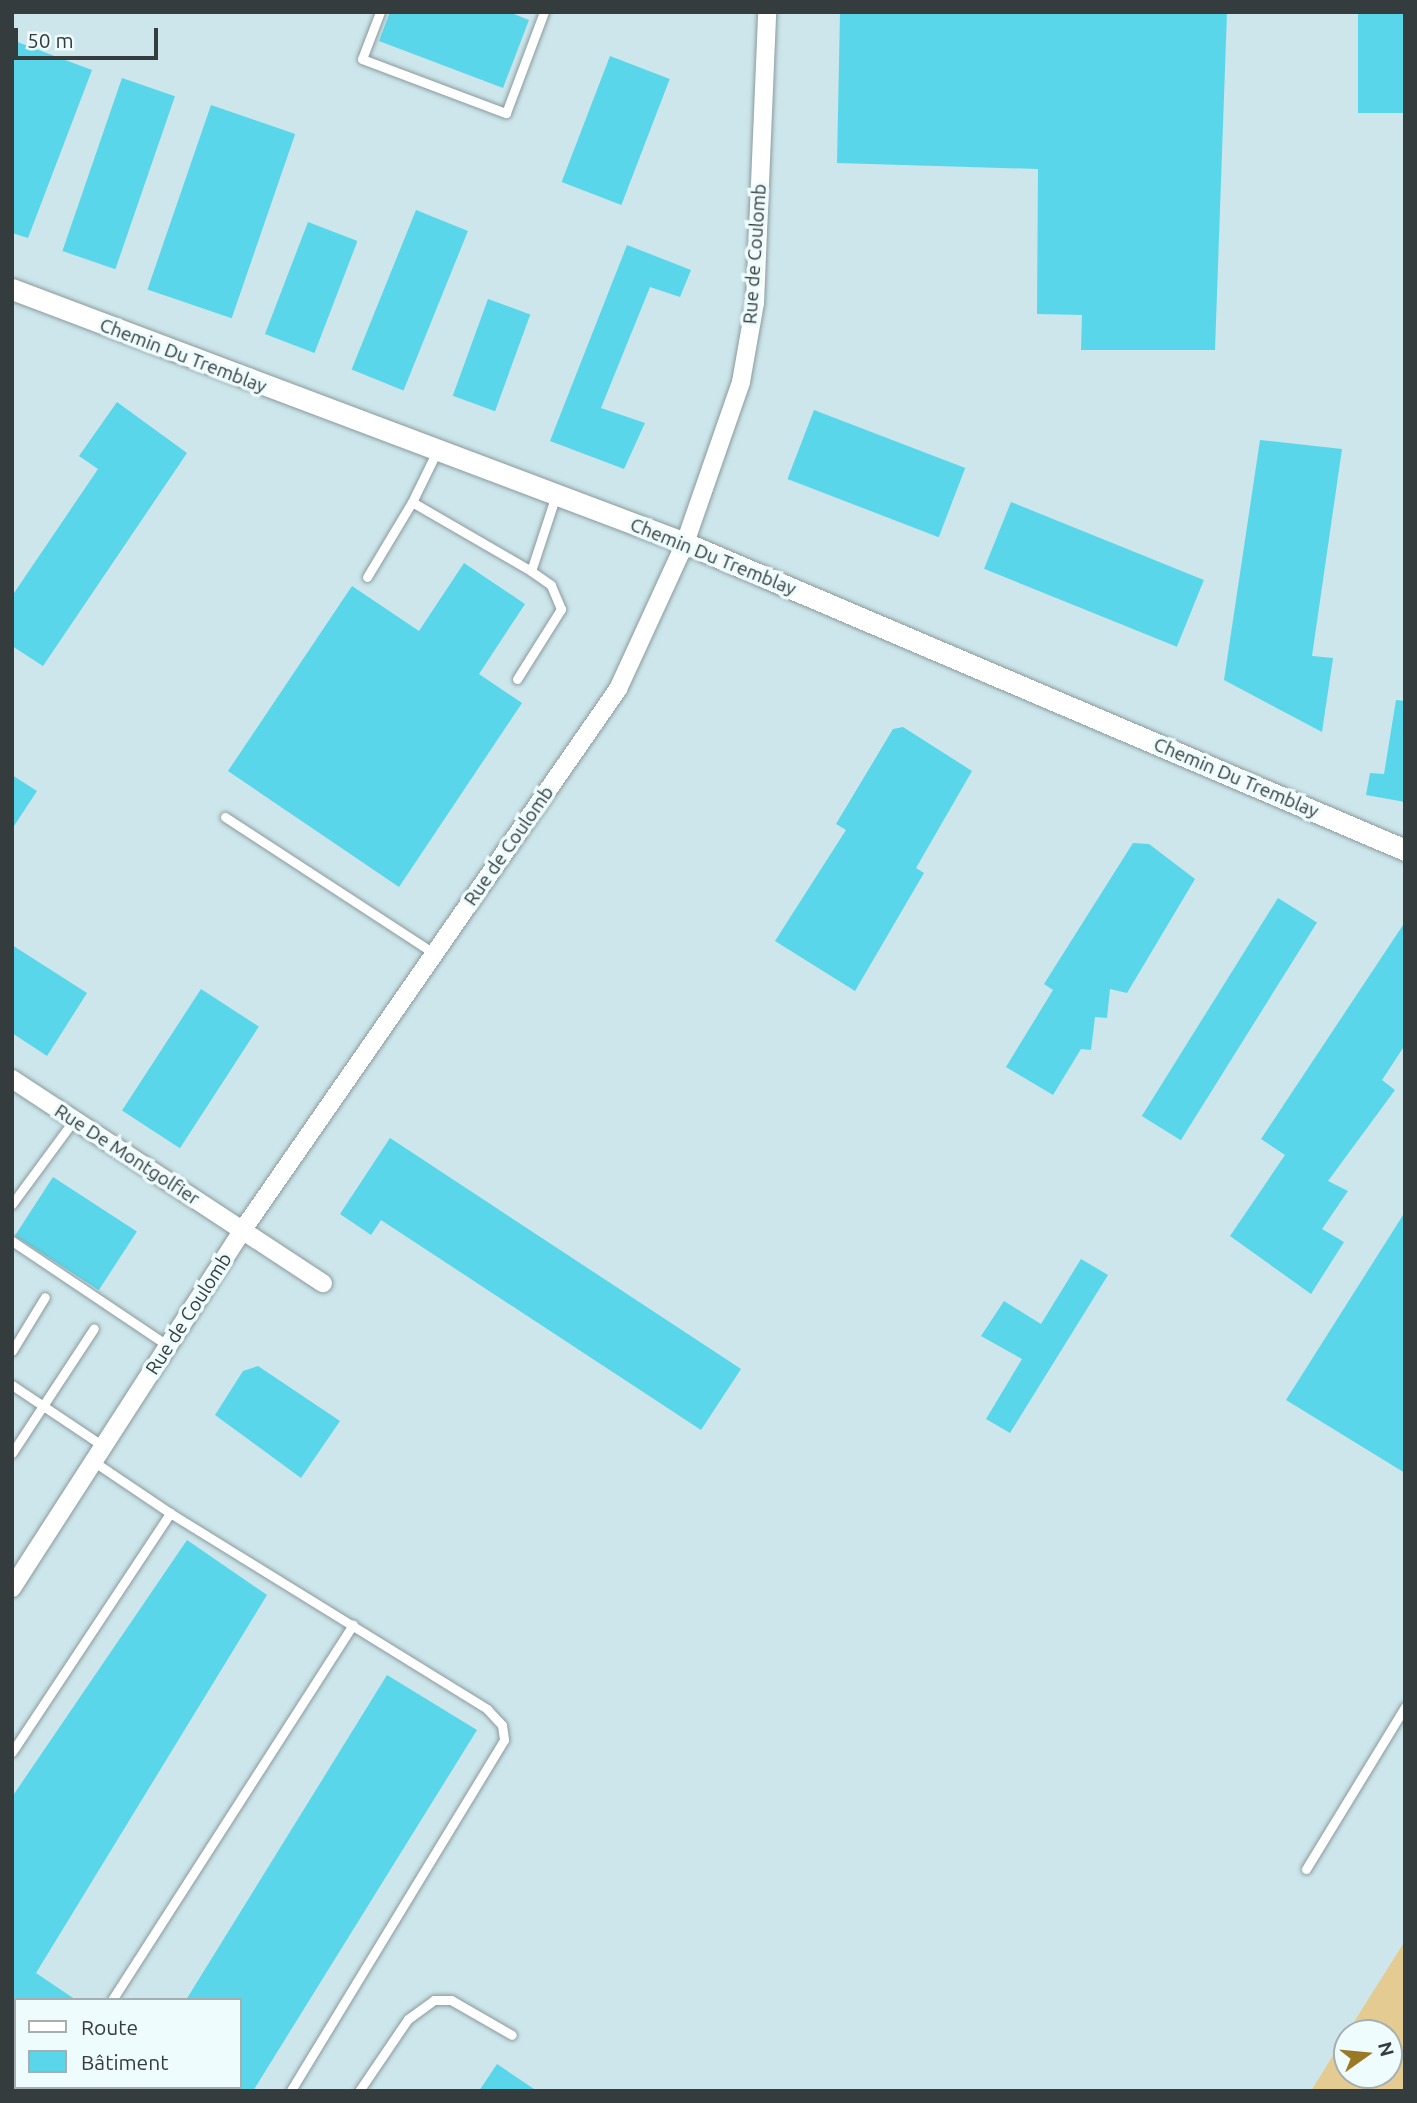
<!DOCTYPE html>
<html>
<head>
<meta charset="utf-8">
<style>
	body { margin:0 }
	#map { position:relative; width:1417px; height:2103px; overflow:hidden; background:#dfeff2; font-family:Ubuntu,sans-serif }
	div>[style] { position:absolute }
	.built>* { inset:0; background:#cce6eb }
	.green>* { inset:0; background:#e3cb91 }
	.building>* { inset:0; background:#5ad6ea; transform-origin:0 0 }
	.roads { filter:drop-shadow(0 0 2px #8b9a9d) drop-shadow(0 0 2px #8b9a9d) }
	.service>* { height:9px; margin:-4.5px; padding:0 4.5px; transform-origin:4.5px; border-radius:4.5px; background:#fff }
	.minor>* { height:18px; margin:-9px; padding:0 9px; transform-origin:9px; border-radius:9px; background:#fff }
	.tertiary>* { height:21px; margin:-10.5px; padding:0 10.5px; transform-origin:10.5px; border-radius:10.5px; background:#fff }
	span { translate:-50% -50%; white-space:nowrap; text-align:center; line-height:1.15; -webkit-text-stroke:7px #effcfe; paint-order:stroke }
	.street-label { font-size:19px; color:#353c3d }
	.frame { position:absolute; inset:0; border:14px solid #353c3d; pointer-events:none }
	.legend { position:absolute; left:14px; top:1998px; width:228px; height:91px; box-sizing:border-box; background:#effcfe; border:2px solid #a5afb1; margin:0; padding:9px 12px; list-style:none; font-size:21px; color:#353c3d }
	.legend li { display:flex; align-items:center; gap:14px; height:35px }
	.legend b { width:35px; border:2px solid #a5afb1 }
	.north { position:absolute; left:1333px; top:2019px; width:70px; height:70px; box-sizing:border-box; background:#effcfe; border:2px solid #a5afb1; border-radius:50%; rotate:75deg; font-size:19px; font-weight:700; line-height:28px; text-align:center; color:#353c3d }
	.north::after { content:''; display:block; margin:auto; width:24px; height:32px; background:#997923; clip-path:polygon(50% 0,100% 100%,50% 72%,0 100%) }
	.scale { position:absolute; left:14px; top:28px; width:144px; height:32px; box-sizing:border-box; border:4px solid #353c3d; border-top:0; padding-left:9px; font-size:21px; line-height:24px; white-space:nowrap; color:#353c3d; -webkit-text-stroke:5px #effcfe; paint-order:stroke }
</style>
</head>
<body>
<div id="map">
	<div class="built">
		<i style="clip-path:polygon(evenodd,12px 12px,1405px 12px,1405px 2091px,12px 2091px,12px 12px,16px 2000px,240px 2000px,240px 2087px,16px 2087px,16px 2000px,12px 12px,1347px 2033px,1389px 2033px,1389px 2075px,1347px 2075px,1347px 2033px)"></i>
	</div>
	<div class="green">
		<i style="clip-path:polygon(1405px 1941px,1405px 2091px,1311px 2091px,1347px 2033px,1347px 2075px,1389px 2075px,1389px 2033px,1347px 2033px)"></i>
	</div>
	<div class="building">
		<i style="clip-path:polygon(390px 12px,509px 12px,529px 20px,503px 88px,379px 41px)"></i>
		<i style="clip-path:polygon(840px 12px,1227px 12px,1215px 350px,1081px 350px,1082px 315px,1037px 314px,1038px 169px,837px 163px)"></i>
		<i style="left:1358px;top:12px;width:47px;height:101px"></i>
		<i style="clip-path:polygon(12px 40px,92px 70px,28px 238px,12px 233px)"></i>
		<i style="left:610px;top:56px;width:64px;height:135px;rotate:21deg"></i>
		<i style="left:122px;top:78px;width:56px;height:183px;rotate:19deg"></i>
		<i style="left:211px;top:105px;width:89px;height:195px;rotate:19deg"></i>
		<i style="left:416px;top:210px;width:56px;height:172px;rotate:22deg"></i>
		<i style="left:308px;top:222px;width:53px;height:120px;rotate:21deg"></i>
		<i style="clip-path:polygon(627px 245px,691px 270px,680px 297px,650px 287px,601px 408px,645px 423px,624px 469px,550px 441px)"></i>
		<i style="left:488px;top:299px;width:45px;height:103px;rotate:20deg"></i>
		<i style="clip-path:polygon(117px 402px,187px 453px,43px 666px,12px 646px,12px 596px,98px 469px,79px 456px)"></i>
		<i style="left:814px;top:410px;width:162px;height:74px;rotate:21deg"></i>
		<i style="clip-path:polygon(1260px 440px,1342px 449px,1312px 656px,1333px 658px,1322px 732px,1224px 680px)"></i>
		<i style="left:1011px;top:502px;width:208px;height:72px;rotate:22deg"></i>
		<i style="clip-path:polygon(464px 563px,525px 604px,479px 674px,522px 703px,399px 887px,228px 771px,352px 586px,419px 631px)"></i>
		<i style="clip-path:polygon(1396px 700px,1405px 701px,1405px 802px,1366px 795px,1370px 773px,1384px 774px)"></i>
		<i style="clip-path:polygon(903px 727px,972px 771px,916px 868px,924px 873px,855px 991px,775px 941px,846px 830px,836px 824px,893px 729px)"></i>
		<i style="clip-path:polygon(12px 775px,37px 791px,12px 829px)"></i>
		<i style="clip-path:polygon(1133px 843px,1149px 844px,1195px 879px,1127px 993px,1110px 989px,1107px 1018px,1095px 1017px,1091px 1050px,1081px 1049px,1053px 1095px,1006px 1067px,1053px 990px,1044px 984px)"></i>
		<i style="left:1278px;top:898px;width:46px;height:257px;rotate:32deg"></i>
		<i style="clip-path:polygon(1405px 922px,1405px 1045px,1382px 1080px,1395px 1090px,1328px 1181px,1348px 1191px,1322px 1229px,1344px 1242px,1311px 1294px,1230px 1236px,1285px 1155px,1261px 1139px)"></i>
		<i style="clip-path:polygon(12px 945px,87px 993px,47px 1056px,12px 1033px)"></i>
		<i style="left:201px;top:989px;width:69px;height:145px;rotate:33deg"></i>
		<i style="clip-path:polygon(390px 1138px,741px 1369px,701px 1430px,381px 1220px,371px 1235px,340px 1214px)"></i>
		<i style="left:53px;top:1177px;width:100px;height:70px;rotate:33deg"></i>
		<i style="clip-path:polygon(1405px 1212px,1405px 1473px,1286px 1400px)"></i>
		<i style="clip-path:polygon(1081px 1259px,1108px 1275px,1010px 1433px,986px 1419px,1022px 1359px,981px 1336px,1004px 1301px,1041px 1324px)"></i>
		<i style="clip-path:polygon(258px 1366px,340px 1421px,301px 1478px,215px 1415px,243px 1371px)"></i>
		<i style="clip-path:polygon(187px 1540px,267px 1595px,36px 1973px,76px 2000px,12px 2000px,12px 1797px)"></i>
		<i style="clip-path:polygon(387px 1675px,477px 1730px,253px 2091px,240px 2091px,240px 2000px,186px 2000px)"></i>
		<i style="clip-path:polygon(497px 2064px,537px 2091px,479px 2091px)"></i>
	</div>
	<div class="roads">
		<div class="service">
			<i style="left:380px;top:12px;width:50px;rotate:111deg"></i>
			<i style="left:362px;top:59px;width:154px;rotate:20.6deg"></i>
			<i style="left:506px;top:113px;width:108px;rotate:-69.4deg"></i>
			<i style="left:437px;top:451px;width:57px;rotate:116.1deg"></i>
			<i style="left:412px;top:502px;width:138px;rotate:30.1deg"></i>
			<i style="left:531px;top:571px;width:80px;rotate:-71.8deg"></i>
			<i style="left:367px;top:577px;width:87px;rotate:-59deg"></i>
			<i style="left:517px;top:679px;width:83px;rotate:-57.8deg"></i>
			<i style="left:561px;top:609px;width:26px;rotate:-113deg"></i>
			<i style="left:551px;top:585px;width:24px;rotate:-145deg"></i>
			<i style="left:225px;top:817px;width:249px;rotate:33.1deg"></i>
			<i style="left:12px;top:1204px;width:104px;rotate:-53.6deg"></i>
			<i style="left:12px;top:1241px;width:188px;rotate:33.9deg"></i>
			<i style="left:12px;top:1351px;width:63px;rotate:-58.6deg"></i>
			<i style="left:12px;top:1385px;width:110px;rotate:33.8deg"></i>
			<i style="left:12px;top:1453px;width:149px;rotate:-56.7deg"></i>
			<i style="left:170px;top:1513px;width:373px;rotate:31.7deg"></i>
			<i style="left:487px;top:1709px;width:22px;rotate:47deg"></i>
			<i style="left:502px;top:1725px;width:15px;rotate:82deg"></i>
			<i style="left:504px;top:1740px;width:411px;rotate:121.3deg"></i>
			<i style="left:12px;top:1752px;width:287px;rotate:-56.5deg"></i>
			<i style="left:170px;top:1513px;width:93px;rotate:-146deg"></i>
			<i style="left:1306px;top:1869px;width:190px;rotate:-58.6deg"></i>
			<i style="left:112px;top:2000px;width:446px;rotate:-57.3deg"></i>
			<i style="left:12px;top:2012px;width:4px;rotate:27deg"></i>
			<i style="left:132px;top:2087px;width:6px;rotate:39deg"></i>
			<i style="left:54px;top:2091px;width:4px;rotate:-63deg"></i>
			<i style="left:359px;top:2091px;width:87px;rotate:-55.8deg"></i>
			<i style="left:408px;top:2019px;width:32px;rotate:-36deg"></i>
			<i style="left:434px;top:2000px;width:17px"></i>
			<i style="left:451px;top:2000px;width:70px;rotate:29.8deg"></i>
		</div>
		<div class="minor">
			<i style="left:12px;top:1079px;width:372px;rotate:33.3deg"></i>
			<i style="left:12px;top:1588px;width:425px;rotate:-57.2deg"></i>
			<i style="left:242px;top:1231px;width:660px;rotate:-55.25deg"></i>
			<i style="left:618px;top:689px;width:161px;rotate:-65.3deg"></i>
			<i style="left:685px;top:543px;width:170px;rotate:-70.8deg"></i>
			<i style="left:741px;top:382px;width:80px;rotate:-80deg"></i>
			<i style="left:755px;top:303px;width:291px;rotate:-87.6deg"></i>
		</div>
		<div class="tertiary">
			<i style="left:12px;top:289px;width:719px;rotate:20.68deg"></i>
			<i style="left:685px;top:543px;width:783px;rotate:23.09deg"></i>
		</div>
	</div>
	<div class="street-label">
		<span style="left:755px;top:254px;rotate:-86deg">Rue de Coulomb</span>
		<span style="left:183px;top:356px;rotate:21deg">Chemin Du Tremblay</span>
		<span style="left:713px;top:557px;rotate:22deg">Chemin Du Tremblay</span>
		<span style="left:1236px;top:778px;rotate:23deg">Chemin Du Tremblay</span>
		<span style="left:509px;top:846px;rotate:-55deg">Rue de Coulomb</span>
		<span style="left:127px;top:1155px;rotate:33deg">Rue De Montgolfier</span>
		<span style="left:189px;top:1314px;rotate:-57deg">Rue de Coulomb</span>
	</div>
	<div class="frame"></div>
	<ul class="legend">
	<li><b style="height:9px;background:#fff"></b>Route</li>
	<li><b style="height:19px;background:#5ad6ea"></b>Bâtiment</li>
	</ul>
	<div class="north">N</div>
	<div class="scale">50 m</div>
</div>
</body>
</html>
